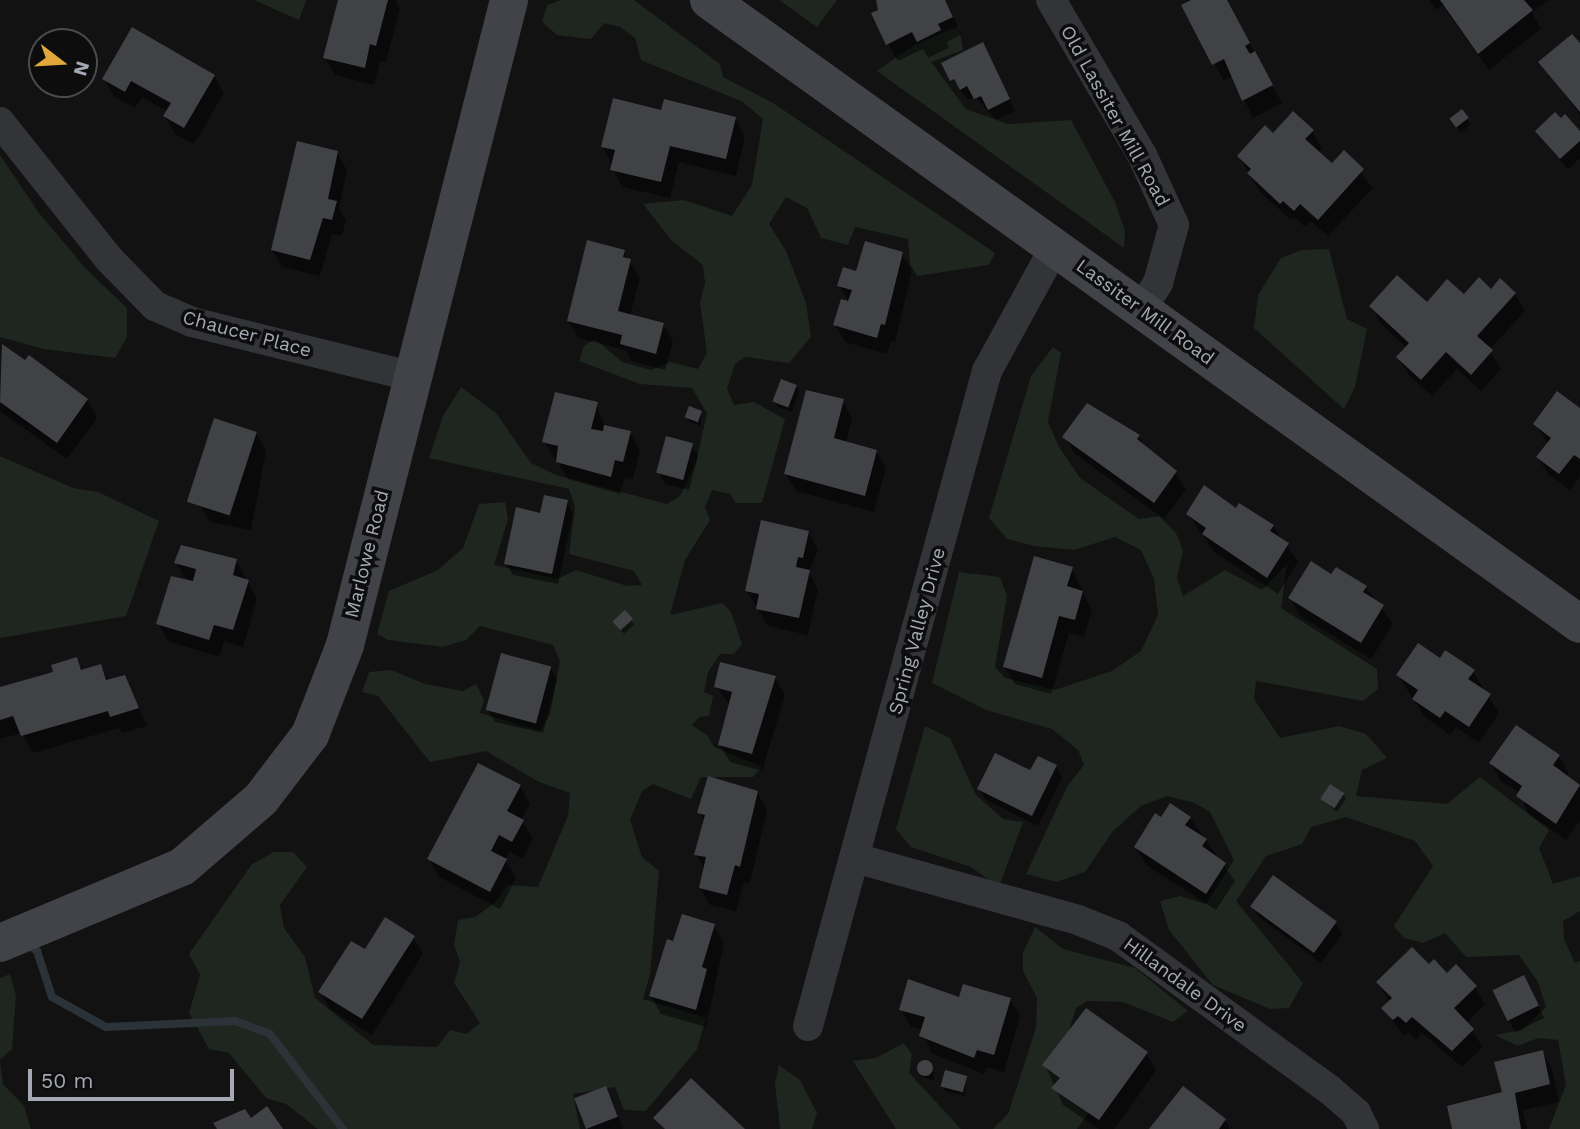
<!DOCTYPE html>
<html>
<head>
<meta charset="utf-8">
<style>
	body { margin:0 }
	#map { position:relative; width:1580px; height:1129px; overflow:hidden; background:#121213; font-family:"Work Sans",sans-serif }
	div>[style] { position:absolute }
	.green>* { inset:0; background:#1e261f }
	.shadow>* { inset:0; background:#0007 }
	.stream>* { height:8px; margin:-4px; padding:0 4px; transform-origin:4px; border-radius:4px; background:#2b3238 }
	.building>* { inset:0; background:#414246; transform-origin:0 0 }
	.round { border-radius:50% }
	.street>* { height:30px; margin:-15px; padding:0 15px; transform-origin:15px; border-radius:15px; background:#333438 }
	.secondary>* { height:38px; margin:-19px; padding:0 19px; transform-origin:19px; border-radius:19px; background:#414348 }
	span { translate:-50% -50%; white-space:nowrap; text-align:center; line-height:1.15; -webkit-text-stroke:7px #0d0d0e; paint-order:stroke }
	.street-label { font-size:19px; color:#a4a9b3 }
	.north { position:absolute; left:28px; top:28px; width:70px; height:70px; box-sizing:border-box; background:#0d0d0e; border:2px solid #494b50; border-radius:50%; rotate:107deg; font-size:19px; font-weight:700; line-height:28px; text-align:center; color:#a4a9b3 }
	.north::after { content:''; display:block; margin:auto; width:24px; height:32px; background:#e2a73b; clip-path:polygon(50% 0,100% 100%,50% 72%,0 100%) }
	.scale { position:absolute; left:28px; top:1069px; width:206px; height:32px; box-sizing:border-box; border:4px solid #a4a9b3; border-top:0; padding-left:9px; font-size:21px; line-height:24px; white-space:nowrap; color:#a4a9b3; -webkit-text-stroke:5px #0d0d0e; paint-order:stroke }
</style>
</head>
<body>
<div id="map">
	<div class="green">
		<i style="clip-path:polygon(254px 0,306px 0,299px 20px)"></i>
		<i style="clip-path:polygon(561px 0,634px 0,720px 64px,723px 77px,773px 103px,995px 253px,989px 265px,917px 276px,910px 264px,908px 239px,855px 227px,848px 245px,821px 238px,807px 208px,786px 197px,769px 224px,786px 251px,806px 303px,811px 337px,789px 363px,745px 357px,735px 364px,727px 389px,734px 405px,754px 402px,785px 419px,762px 503px,736px 503px,730px 494px,712px 490px,705px 507px,710px 520px,685px 560px,670px 615px,722px 603px,731px 612px,742px 644px,734px 654px,720px 654px,708px 672px,704px 692px,713px 696px,709px 716px,699px 717px,692px 725px,708px 736px,714px 747px,762px 767px,753px 777px,701px 777px,691px 799px,653px 784px,642px 791px,630px 820px,642px 857px,659px 871px,650px 975px,643px 999px,706px 1018px,697px 1049px,646px 1111px,624px 1110px,615px 1087px,573px 1094px,580px 1129px,318px 1129px,286px 1104px,266px 1098px,229px 1053px,209px 1049px,189px 1013px,200px 975px,189px 954px,252px 864px,274px 852px,293px 852px,307px 867px,280px 905px,284px 928px,305px 957px,315px 998px,373px 1045px,437px 1047px,450px 1030px,467px 1034px,480px 1023px,454px 983px,460px 962px,454px 945px,458px 920px,475px 917px,496px 902px,507px 885px,538px 887px,568px 816px,570px 793px,539px 782px,486px 751px,430px 762px,378px 696px,362px 692px,369px 672px,391px 670px,425px 684px,463px 691px,476px 684px,484px 700px,480px 713px,540px 731px,550px 714px,560px 661px,553px 645px,480px 626px,466px 640px,443px 647px,388px 640px,377px 634px,389px 591px,438px 570px,463px 548px,479px 504px,505px 502px,508px 519px,494px 565px,557px 579px,576px 570px,627px 586px,642px 585px,634px 571px,569px 554px,575px 507px,569px 489px,429px 458px,443px 416px,461px 387px,496px 413px,531px 463px,556px 475px,667px 504px,680px 496px,696px 463px,707px 413px,692px 388px,640px 384px,579px 361px,584px 346px,595px 339px,622px 362px,651px 370px,670px 362px,698px 369px,707px 353px,700px 302px,705px 283px,703px 265px,672px 241px,643px 204px,684px 200px,732px 216px,752px 185px,763px 119px,743px 102px,641px 60px,635px 38px,620px 27px,604px 23px,591px 39px,557px 35px,542px 22px,547px 5px)"></i>
		<i style="clip-path:polygon(779px 0,837px 0,817px 27px)"></i>
		<i style="clip-path:polygon(959px 26px,963px 50px,931px 62px,966px 109px,1008px 124px,1071px 120px,1115px 202px,1125px 231px,1124px 248px,877px 71px,914px 45px)"></i>
		<i style="clip-path:polygon(0 155px,39px 213px,86px 269px,127px 308px,127px 337px,115px 358px,44px 349px,0 337px)"></i>
		<i style="clip-path:polygon(1329px 249px,1347px 319px,1367px 329px,1355px 387px,1344px 409px,1254px 328px,1258px 295px,1281px 258px,1302px 250px)"></i>
		<i style="clip-path:polygon(1053px 347px,1061px 353px,1048px 422px,1059px 447px,1080px 478px,1139px 519px,1159px 516px,1176px 533px,1183px 551px,1177px 578px,1183px 596px,1225px 570px,1262px 590px,1287px 564px,1281px 608px,1377px 669px,1378px 689px,1363px 701px,1256px 681px,1254px 699px,1280px 738px,1339px 726px,1366px 734px,1387px 758px,1362px 770px,1356px 796px,1447px 804px,1480px 777px,1549px 830px,1539px 848px,1553px 884px,1580px 876px,1580px 911px,1563px 921px,1564px 939px,1575px 963px,1580px 961px,1580px 1129px,1549px 1129px,1566px 1085px,1558px 1040px,1538px 1038px,1518px 1046px,1495px 1035px,1522px 1030px,1546px 1007px,1538px 982px,1519px 955px,1466px 957px,1445px 933px,1423px 943px,1404px 938px,1394px 926px,1433px 866px,1415px 841px,1346px 817px,1311px 827px,1302px 844px,1266px 856px,1236px 901px,1303px 983px,1289px 1008px,1270px 1009px,1213px 985px,1169px 930px,1160px 901px,1180px 896px,1206px 904px,1234px 860px,1210px 812px,1195px 803px,1167px 796px,1141px 806px,1113px 831px,1085px 872px,1057px 882px,1026px 874px,1067px 787px,1084px 765px,1078px 750px,1052px 729px,986px 710px,932px 683px,959px 572px,1000px 577px,1007px 596px,995px 667px,1005px 678px,1055px 690px,1112px 671px,1141px 651px,1158px 615px,1154px 579px,1141px 550px,1115px 537px,1074px 550px,1034px 546px,1007px 539px,989px 518px,1031px 376px)"></i>
		<i style="clip-path:polygon(0 456px,73px 488px,98px 492px,159px 521px,126px 616px,0 638px)"></i>
		<i style="clip-path:polygon(925px 726px,950px 738px,976px 795px,1003px 819px,1023px 822px,999px 887px,971px 867px,911px 847px,896px 829px)"></i>
		<i style="clip-path:polygon(1035px 927px,1063px 949px,1135px 968px,1188px 1011px,1173px 1022px,1123px 1002px,1087px 1001px,1076px 1008px,1067px 1037px,1092px 1108px,1077px 1129px,993px 1129px,1008px 1114px,1036px 1028px,1037px 998px,1023px 971px,1023px 953px)"></i>
		<i style="clip-path:polygon(10px 974px,16px 996px,12px 1049px,0 1060px,3px 1084px,24px 1106px,31px 1129px,0 1129px,0 978px)"></i>
		<i style="clip-path:polygon(904px 1043px,912px 1054px,909px 1073px,961px 1129px,896px 1129px,853px 1061px,876px 1058px)"></i>
		<i style="clip-path:polygon(779px 1065px,800px 1080px,817px 1113px,812px 1129px,780px 1129px,775px 1083px)"></i>
	</div>
	<div class="shadow">
		<i style="clip-path:polygon(339px 0,395px 0,400px 8px,386px 62px,380px 61px,374px 85px,335px 75px,325px 58px)"></i>
		<i style="clip-path:polygon(880px 0,945px 0,962px 34px,947px 42px,949px 48px,928px 58px,923px 49px,898px 61px,888px 44px)"></i>
		<i style="clip-path:polygon(1194px 0,1226px 0,1282px 103px,1253px 118px,1233px 76px,1224px 81px,1183px 6px)"></i>
		<i style="clip-path:polygon(1429px 0,1549px 0,1532px 13px,1541px 29px,1489px 70px,1442px 5px,1437px 10px)"></i>
		<i style="clip-path:polygon(1580px 46px,1580px 115px,1541px 62px)"></i>
		<i style="clip-path:polygon(988px 56px,1015px 111px,996px 120px,975px 96px,968px 100px,950px 75px)"></i>
		<i style="clip-path:polygon(214px 76px,224px 93px,194px 144px,175px 134px,165px 116px,168px 112px,142px 97px,135px 108px,114px 96px,104px 79px)"></i>
		<i style="clip-path:polygon(663px 112px,735px 118px,745px 136px,736px 176px,679px 162px,670px 198px,622px 187px,603px 147px)"></i>
		<i style="clip-path:polygon(1461px 112px,1471px 124px,1461px 133px,1455px 125px)"></i>
		<i style="clip-path:polygon(1312px 131px,1322px 149px,1318px 153px,1332px 166px,1344px 152px,1373px 188px,1328px 236px,1311px 221px,1305px 227px,1294px 217px,1291px 220px,1259px 191px,1239px 156px,1273px 135px)"></i>
		<i style="clip-path:polygon(1537px 132px,1580px 133px,1580px 158px,1568px 170px)"></i>
		<i style="clip-path:polygon(337px 153px,347px 170px,339px 209px,346px 220px,342px 236px,332px 234px,320px 276px,282px 267px,272px 250px)"></i>
		<i style="clip-path:polygon(623px 251px,640px 278px,630px 316px,663px 324px,673px 341px,665px 370px,632px 361px,625px 350px,579px 338px,568px 321px)"></i>
		<i style="clip-path:polygon(902px 254px,912px 271px,895px 342px,891px 341px,887px 354px,845px 342px,835px 325px,849px 303px,839px 285px)"></i>
		<i style="clip-path:polygon(1491px 291px,1515px 294px,1525px 311px,1489px 350px,1501px 369px,1481px 391px,1457px 369px,1432px 396px,1409px 375px,1398px 357px,1407px 348px,1381px 324px,1371px 306px,1427px 304px)"></i>
		<i style="clip-path:polygon(3px 346px,87px 400px,97px 418px,67px 459px,0 411px)"></i>
		<i style="clip-path:polygon(796px 386px,799px 391px,792px 412px,778px 407px,775px 402px)"></i>
		<i style="clip-path:polygon(842px 401px,852px 418px,846px 443px,876px 451px,886px 468px,874px 512px,796px 491px,786px 474px)"></i>
		<i style="clip-path:polygon(596px 404px,605px 427px,630px 433px,640px 450px,633px 479px,625px 477px,620px 494px,568px 479px,544px 441px)"></i>
		<i style="clip-path:polygon(1088px 405px,1139px 437px,1146px 448px,1175px 472px,1186px 490px,1164px 519px,1075px 454px,1065px 437px)"></i>
		<i style="clip-path:polygon(1580px 410px,1580px 477px,1570px 490px,1548px 474px,1538px 457px,1548px 444px,1535px 424px)"></i>
		<i style="clip-path:polygon(701px 412px,701px 426px,690px 422px,687px 417px)"></i>
		<i style="clip-path:polygon(256px 433px,266px 451px,251px 530px,210px 522px,200px 505px)"></i>
		<i style="clip-path:polygon(691px 445px,698px 456px,689px 490px,665px 484px,658px 472px)"></i>
		<i style="clip-path:polygon(567px 501px,573px 513px,558px 584px,513px 575px,506px 563px,541px 515px)"></i>
		<i style="clip-path:polygon(1236px 511px,1273px 526px,1298px 562px,1278px 594px,1214px 552px,1188px 514px)"></i>
		<i style="clip-path:polygon(808px 532px,818px 549px,809px 573px,818px 589px,808px 635px,768px 626px,747px 591px)"></i>
		<i style="clip-path:polygon(236px 560px,257px 599px,243px 647px,224px 641px,219px 657px,168px 641px,158px 623px,187px 581px,176px 563px)"></i>
		<i style="clip-path:polygon(1071px 568px,1092px 610px,1084px 637px,1069px 633px,1051px 694px,1015px 684px,1004px 667px)"></i>
		<i style="clip-path:polygon(1332px 576px,1366px 587px,1393px 624px,1371px 659px,1300px 616px,1290px 598px)"></i>
		<i style="clip-path:polygon(631px 620px,634px 625px,624px 634px,618px 626px)"></i>
		<i style="clip-path:polygon(76px 659px,83px 671px,100px 666px,109px 681px,124px 677px,147px 726px,122px 733px,119px 728px,33px 753px,22px 733px,0 739px,0 689px,55px 673px)"></i>
		<i style="clip-path:polygon(1440px 661px,1473px 672px,1499px 713px,1479px 743px,1456px 727px,1450px 735px,1424px 716px,1398px 675px)"></i>
		<i style="clip-path:polygon(550px 667px,557px 679px,543px 733px,495px 722px,488px 710px)"></i>
		<i style="clip-path:polygon(775px 678px,785px 695px,762px 771px,730px 762px,720px 745px,730px 706px,716px 687px)"></i>
		<i style="clip-path:polygon(1559px 756px,1569px 774px,1566px 777px,1580px 787px,1580px 821px,1566px 840px,1528px 813px,1520px 793px,1501px 781px,1491px 763px)"></i>
		<i style="clip-path:polygon(1056px 766px,1062px 778px,1038px 826px,986px 800px,979px 789px)"></i>
		<i style="clip-path:polygon(520px 786px,530px 804px,521px 820px,533px 839px,522px 859px,509px 851px,505px 860px,516px 878px,500px 909px,439px 877px,429px 859px)"></i>
		<i style="clip-path:polygon(757px 792px,767px 810px,750px 883px,744px 882px,736px 911px,710px 905px,700px 888px,705px 869px,696px 855px,705px 822px,699px 813px)"></i>
		<i style="clip-path:polygon(1343px 794px,1346px 799px,1337px 812px,1323px 800px)"></i>
		<i style="clip-path:polygon(1190px 818px,1235px 881px,1216px 910px,1146px 865px,1136px 847px,1161px 819px)"></i>
		<i style="clip-path:polygon(1252px 906px,1336px 923px,1342px 934px,1321px 963px,1259px 917px)"></i>
		<i style="clip-path:polygon(714px 926px,724px 943px,706px 1027px,661px 1014px,651px 996px,674px 943px)"></i>
		<i style="clip-path:polygon(413px 937px,423px 954px,372px 1035px,330px 1009px,320px 992px)"></i>
		<i style="clip-path:polygon(1429px 966px,1475px 987px,1485px 1004px,1466px 1023px,1483px 1047px,1462px 1067px,1422px 1033px,1416px 1040px,1409px 1032px,1404px 1036px,1384px 1009px,1390px 1002px,1378px 983px)"></i>
		<i style="clip-path:polygon(1530px 988px,1544px 1018px,1516px 1032px,1509px 1021px)"></i>
		<i style="clip-path:polygon(1010px 999px,1020px 1016px,1004px 1072px,986px 1067px,984px 1074px,931px 1053px,923px 1030px,911px 1027px,901px 1010px)"></i>
		<i style="clip-path:polygon(1542px 1052px,1552px 1069px,1559px 1102px,1523px 1110px,1527px 1129px,1454px 1129px,1504px 1094px)"></i>
		<i style="clip-path:polygon(1146px 1053px,1156px 1071px,1114px 1129px,1099px 1129px,1063px 1105px,1045px 1065px)"></i>
		<i style="clip-path:polygon(922px 1060px,933px 1066px,934px 1081px,920px 1076px)"></i>
		<i style="clip-path:polygon(966px 1077px,965px 1096px,945px 1091px,942px 1085px)"></i>
		<i style="clip-path:polygon(605px 1088px,612px 1099px,623px 1129px,588px 1129px,576px 1099px)"></i>
		<i style="clip-path:polygon(1225px 1121px,1230px 1129px,1151px 1129px)"></i>
	</div>
	<div class="stream">
		<i style="left:26px;top:943px;width:14px;rotate:36deg"></i>
		<i style="left:37px;top:951px;width:48px;rotate:71.9deg"></i>
		<i style="left:52px;top:997px;width:62px;rotate:29.1deg"></i>
		<i style="left:106px;top:1027px;width:129px;rotate:-2.7deg"></i>
		<i style="left:235px;top:1021px;width:37px;rotate:20deg"></i>
		<i style="left:270px;top:1034px;width:120px;rotate:52.5deg"></i>
	</div>
	<div class="building">
		<i style="clip-path:polygon(338px 0,388px 0,376px 46px,370px 44px,365px 68px,323px 58px)"></i>
		<i style="clip-path:polygon(876px 0,945px 0,953px 17px,938px 24px,941px 30px,917px 42px,912px 32px,886px 45px,871px 13px,878px 10px)"></i>
		<i style="clip-path:polygon(1191px 0,1227px 0,1250px 43px,1245px 46px,1250px 54px,1255px 51px,1273px 85px,1242px 101px,1224px 59px,1212px 65px,1181px 5px)"></i>
		<i style="clip-path:polygon(1440px 0,1524px 0,1533px 10px,1478px 54px)"></i>
		<i style="clip-path:polygon(132px 27px,215px 75px,184px 128px,163px 116px,171px 103px,131px 81px,125px 92px,102px 79px)"></i>
		<i style="clip-path:polygon(1572px 34px,1580px 43px,1580px 112px,1538px 62px)"></i>
		<i style="clip-path:polygon(983px 42px,1010px 99px,988px 110px,981px 96px,974px 99px,967px 86px,960px 90px,954px 79px,950px 81px,941px 63px)"></i>
		<i style="clip-path:polygon(613px 98px,661px 110px,664px 99px,736px 117px,726px 159px,670px 146px,661px 182px,610px 170px,615px 150px,601px 147px)"></i>
		<i style="left:1462px;top:109px;width:11px;height:16px;rotate:52deg"></i>
		<i style="clip-path:polygon(1293px 111px,1314px 130px,1305px 139px,1332px 163px,1344px 150px,1364px 169px,1318px 220px,1300px 204px,1294px 211px,1283px 201px,1280px 204px,1247px 173px,1251px 169px,1237px 156px,1265px 125px,1273px 133px)"></i>
		<i style="clip-path:polygon(1555px 112px,1561px 118px,1565px 114px,1580px 131px,1580px 141px,1560px 159px,1535px 131px)"></i>
		<i style="clip-path:polygon(297px 141px,338px 151px,328px 199px,337px 201px,332px 220px,323px 218px,310px 260px,271px 250px)"></i>
		<i style="clip-path:polygon(587px 240px,625px 250px,623px 257px,631px 259px,618px 311px,664px 323px,656px 354px,620px 344px,622px 335px,567px 321px)"></i>
		<i style="clip-path:polygon(865px 241px,903px 252px,885px 325px,881px 324px,877px 338px,833px 325px,841px 299px,848px 301px,852px 290px,837px 286px,843px 267px,856px 271px)"></i>
		<i style="clip-path:polygon(1397px 275px,1427px 302px,1447px 279px,1464px 294px,1479px 277px,1491px 289px,1500px 278px,1516px 293px,1477px 336px,1493px 350px,1471px 375px,1446px 352px,1421px 380px,1396px 357px,1409px 343px,1369px 306px)"></i>
		<i style="clip-path:polygon(2px 344px,25px 360px,29px 355px,88px 399px,57px 443px,0 402px)"></i>
		<i style="left:781px;top:379px;width:17px;height:24px;rotate:21deg"></i>
		<i style="clip-path:polygon(806px 390px,844px 399px,834px 438px,877px 450px,865px 496px,784px 474px)"></i>
		<i style="clip-path:polygon(1557px 391px,1580px 408px,1580px 459px,1574px 455px,1559px 474px,1536px 457px,1551px 438px,1533px 424px)"></i>
		<i style="clip-path:polygon(555px 392px,598px 402px,591px 429px,603px 431px,604px 425px,631px 431px,623px 462px,615px 460px,611px 477px,556px 462px,558px 446px,542px 442px)"></i>
		<i style="clip-path:polygon(1087px 403px,1140px 435px,1137px 439px,1177px 471px,1154px 503px,1062px 437px)"></i>
		<i style="left:689px;top:406px;width:14px;height:12px;rotate:21deg"></i>
		<i style="left:214px;top:418px;width:45px;height:88px;rotate:18deg"></i>
		<i style="left:666px;top:436px;width:28px;height:38px;rotate:15deg"></i>
		<i style="clip-path:polygon(1204px 485px,1236px 508px,1239px 503px,1274px 525px,1270px 531px,1289px 543px,1267px 578px,1202px 534px,1206px 528px,1186px 514px)"></i>
		<i style="clip-path:polygon(544px 495px,568px 500px,552px 574px,504px 564px,516px 507px,540px 513px)"></i>
		<i style="clip-path:polygon(761px 520px,809px 531px,803px 558px,798px 557px,796px 567px,810px 570px,799px 618px,756px 609px,759px 594px,745px 591px)"></i>
		<i style="clip-path:polygon(181px 545px,237px 559px,233px 575px,249px 580px,233px 630px,214px 625px,209px 640px,156px 624px,171px 576px,193px 581px,196px 569px,174px 563px)"></i>
		<i style="clip-path:polygon(1034px 556px,1073px 567px,1067px 586px,1083px 591px,1075px 620px,1059px 616px,1042px 678px,1003px 667px)"></i>
		<i style="clip-path:polygon(1311px 561px,1331px 574px,1336px 567px,1367px 586px,1363px 592px,1384px 605px,1361px 643px,1288px 598px)"></i>
		<i style="left:625px;top:610px;width:12px;height:17px;rotate:48deg"></i>
		<i style="clip-path:polygon(1418px 643px,1440px 658px,1445px 650px,1475px 670px,1468px 679px,1491px 694px,1469px 727px,1445px 711px,1440px 718px,1412px 699px,1418px 690px,1396px 675px)"></i>
		<i style="left:501px;top:653px;width:52px;height:59px;rotate:15deg"></i>
		<i style="clip-path:polygon(77px 657px,81px 670px,101px 664px,106px 680px,125px 675px,139px 708px,110px 717px,108px 711px,21px 736px,13px 716px,0 720px,0 687px,53px 672px,51px 665px)"></i>
		<i style="clip-path:polygon(720px 662px,776px 676px,752px 754px,718px 745px,732px 692px,714px 687px)"></i>
		<i style="clip-path:polygon(1516px 725px,1560px 755px,1553px 765px,1580px 785px,1556px 824px,1516px 796px,1522px 786px,1489px 763px)"></i>
		<i style="clip-path:polygon(995px 753px,1030px 770px,1038px 756px,1057px 765px,1032px 816px,977px 789px)"></i>
		<i style="clip-path:polygon(478px 763px,521px 785px,507px 811px,524px 820px,512px 842px,499px 835px,491px 851px,507px 859px,490px 892px,427px 859px)"></i>
		<i style="clip-path:polygon(708px 776px,758px 791px,740px 867px,735px 865px,727px 895px,699px 888px,706px 857px,694px 855px,705px 815px,697px 813px)"></i>
		<i style="left:1330px;top:784px;width:17px;height:18px;rotate:33deg"></i>
		<i style="clip-path:polygon(1170px 803px,1191px 817px,1185px 825px,1207px 839px,1202px 846px,1226px 863px,1206px 894px,1134px 847px,1155px 813px,1161px 817px)"></i>
		<i style="left:1273px;top:875px;width:79px;height:39px;rotate:36deg"></i>
		<i style="clip-path:polygon(682px 914px,715px 924px,702px 967px,707px 969px,696px 1010px,649px 996px,667px 939px,673px 941px)"></i>
		<i style="clip-path:polygon(385px 917px,415px 936px,362px 1019px,318px 992px,351px 941px,365px 949px)"></i>
		<i style="clip-path:polygon(1412px 947px,1429px 964px,1434px 959px,1447px 973px,1456px 964px,1477px 986px,1454px 1008px,1474px 1029px,1452px 1051px,1412px 1017px,1406px 1023px,1398px 1016px,1393px 1020px,1381px 1008px,1392px 998px,1376px 982px)"></i>
		<i style="left:1524px;top:975px;width:34px;height:35px;rotate:64deg"></i>
		<i style="clip-path:polygon(908px 979px,959px 997px,963px 984px,1011px 998px,994px 1055px,977px 1050px,974px 1058px,919px 1036px,925px 1017px,899px 1010px)"></i>
		<i style="clip-path:polygon(1086px 1008px,1148px 1052px,1099px 1120px,1051px 1088px,1060px 1078px,1042px 1065px)"></i>
		<i style="clip-path:polygon(1543px 1050px,1550px 1084px,1515px 1093px,1521px 1129px,1452px 1129px,1447px 1106px,1502px 1092px,1494px 1062px)"></i>
		<i class="round" style="left:917px;top:1060px;width:16px;height:16px"></i>
		<i style="left:945px;top:1070px;width:23px;height:17px;rotate:15deg"></i>
		<i style="clip-path:polygon(691px 1078px,745px 1129px,665px 1129px,653px 1118px)"></i>
		<i style="left:606px;top:1086px;width:33px;height:34px;rotate:69deg"></i>
		<i style="clip-path:polygon(1183px 1086px,1226px 1119px,1219px 1129px,1149px 1129px)"></i>
		<i style="clip-path:polygon(267px 1106px,283px 1129px,217px 1129px,213px 1123px,245px 1109px,251px 1118px)"></i>
	</div>
	<div class="street">
		<i style="left:1051px;top:0;width:180px;rotate:59.6deg"></i>
		<i style="left:1142px;top:155px;width:77px;rotate:65.4deg"></i>
		<i style="left:1174px;top:225px;width:60px;rotate:105.4deg"></i>
		<i style="left:1158px;top:283px;width:31px;rotate:123deg"></i>
		<i style="left:0;top:122px;width:175px;rotate:51.5deg"></i>
		<i style="left:109px;top:259px;width:66px;rotate:45.6deg"></i>
		<i style="left:155px;top:306px;width:40px;rotate:23.4deg"></i>
		<i style="left:192px;top:322px;width:226px;rotate:13.9deg"></i>
		<i style="left:855px;top:858px;width:231px;rotate:15.5deg"></i>
		<i style="left:1078px;top:920px;width:43px;rotate:21.8deg"></i>
		<i style="left:1118px;top:936px;width:262px;rotate:36deg"></i>
		<i style="left:1330px;top:1090px;width:35px;rotate:41deg"></i>
		<i style="left:1356px;top:1113px;width:18px;rotate:63deg"></i>
		<i style="left:808px;top:1026px;width:679px;rotate:-74.72deg"></i>
		<i style="left:987px;top:371px;width:141px;rotate:-61.3deg"></i>
	</div>
	<div class="secondary">
		<i style="left:709px;top:0;width:1071px;rotate:35.62deg"></i>
		<i style="left:0;top:943px;width:197px;rotate:-22.7deg"></i>
		<i style="left:182px;top:867px;width:104px;rotate:-40.7deg"></i>
		<i style="left:261px;top:799px;width:81px;rotate:-52.6deg"></i>
		<i style="left:310px;top:735px;width:97px;rotate:-68.7deg"></i>
		<i style="left:345px;top:645px;width:666px;rotate:-75.73deg"></i>
	</div>
	<div class="street-label">
		<span style="left:1115px;top:116px;rotate:61deg">Old Lassiter Mill Road</span>
		<span style="left:1145px;top:312px;rotate:36deg">Lassiter Mill Road</span>
		<span style="left:247px;top:334px;rotate:15deg">Chaucer Place</span>
		<span style="left:367px;top:554px;rotate:-76deg">Marlowe Road</span>
		<span style="left:917px;top:631px;rotate:-75deg">Spring Valley Drive</span>
		<span style="left:1185px;top:985px;rotate:36deg">Hillandale Drive</span>
	</div>
	<div class="north">N</div>
	<div class="scale">50 m</div>
</div>
</body>
</html>
